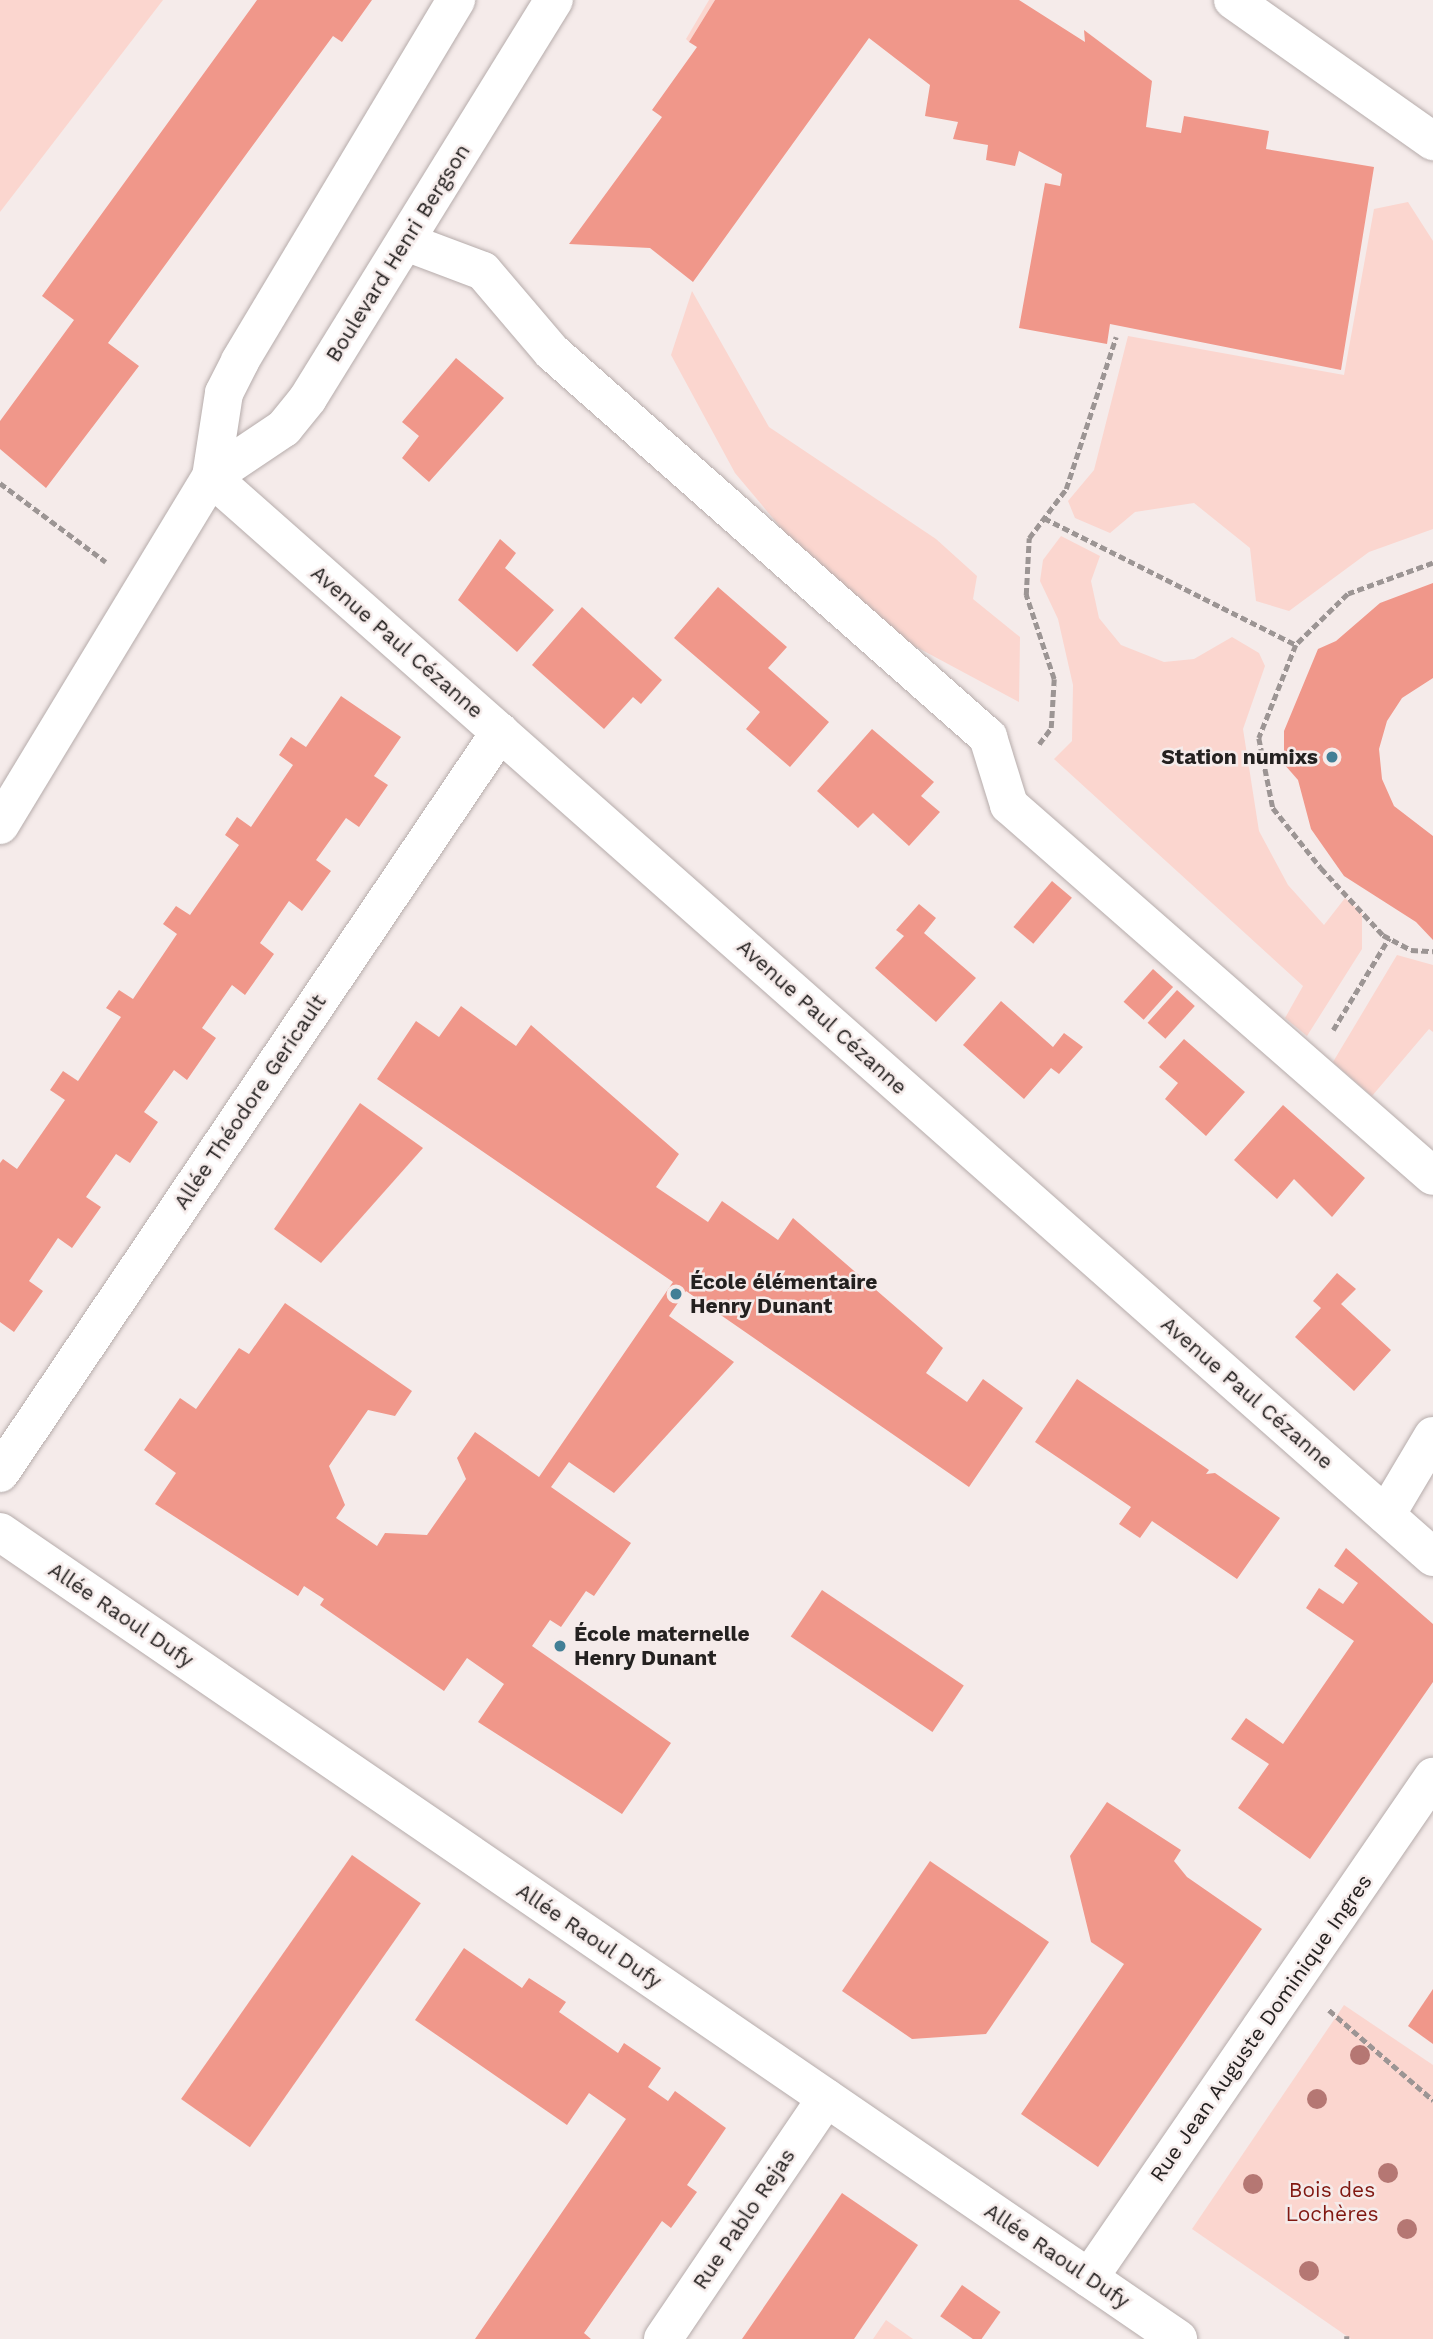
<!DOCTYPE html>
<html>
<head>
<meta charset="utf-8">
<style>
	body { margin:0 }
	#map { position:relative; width:1433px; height:2339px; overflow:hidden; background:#f5ebea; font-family:"Work Sans",sans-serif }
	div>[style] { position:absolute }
	.green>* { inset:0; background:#fbd6cf }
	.building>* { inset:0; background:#f0978a; transform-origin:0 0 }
	.path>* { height:4.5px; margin-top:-2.25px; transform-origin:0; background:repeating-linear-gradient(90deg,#9c9594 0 7px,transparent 0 10.5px) }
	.roads { filter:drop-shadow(0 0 2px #b6acab) drop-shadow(0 0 2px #b6acab) }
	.minor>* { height:38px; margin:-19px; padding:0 19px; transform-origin:19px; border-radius:19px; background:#fff }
	.trees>* { width:20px; height:20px; margin:-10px; border-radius:50%; background:#b57773 }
	.dots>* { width:19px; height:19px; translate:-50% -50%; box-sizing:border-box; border:4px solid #f5ebea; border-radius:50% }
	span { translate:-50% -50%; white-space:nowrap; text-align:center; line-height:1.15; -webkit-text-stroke:5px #f5ebea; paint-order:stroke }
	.street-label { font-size:21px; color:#242120 }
	.poi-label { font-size:21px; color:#242120; font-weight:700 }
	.right { translate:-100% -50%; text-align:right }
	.left { translate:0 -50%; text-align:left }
	.park-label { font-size:21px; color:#801811 }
</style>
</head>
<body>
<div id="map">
	<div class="green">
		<i style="clip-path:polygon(0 0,163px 0,0 212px)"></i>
		<i style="clip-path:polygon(709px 0,715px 0,689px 42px,686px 39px)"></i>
		<i style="clip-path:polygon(1408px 202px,1433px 241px,1433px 529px,1369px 552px,1289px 611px,1256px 601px,1250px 548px,1194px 503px,1135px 512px,1110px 533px,1075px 518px,1068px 501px,1094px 470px,1128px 336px,1344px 375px,1374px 209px)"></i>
		<i style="clip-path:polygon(692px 291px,769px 427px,936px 539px,977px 576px,973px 599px,1020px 637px,1019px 702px,907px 642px,787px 535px,735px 473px,671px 355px)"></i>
		<i style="clip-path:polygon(1061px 536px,1100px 556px,1091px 581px,1099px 618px,1121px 645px,1164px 662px,1194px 659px,1232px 637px,1259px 653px,1265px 666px,1243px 729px,1259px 831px,1288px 885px,1324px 925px,1345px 898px,1362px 913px,1362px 949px,1307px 1036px,1285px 1018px,1303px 986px,1054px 759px,1072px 741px,1073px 685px,1058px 619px,1040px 581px,1043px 560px)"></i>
		<i style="clip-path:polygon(1397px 955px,1433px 965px,1433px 1032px,1429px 1029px,1372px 1096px,1333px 1062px)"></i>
		<i style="clip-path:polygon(1344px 2005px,1433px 2065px,1433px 2339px,1351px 2339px,1192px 2229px)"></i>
		<i style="clip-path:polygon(886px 2320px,913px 2339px,873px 2339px)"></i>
	</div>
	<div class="building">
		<i style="clip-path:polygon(257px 0,372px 0,342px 42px,333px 36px,108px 343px,139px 366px,46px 488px,0 449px,0 421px,74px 320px,42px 296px)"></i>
		<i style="clip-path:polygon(715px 0,1019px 0,1085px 42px,1084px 30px,1152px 81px,1146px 127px,1181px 133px,1184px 116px,1269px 131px,1266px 149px,1374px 167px,1341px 370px,1110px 324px,1107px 344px,1019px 328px,1045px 183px,1060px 186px,1062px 174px,1019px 151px,1015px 166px,986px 160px,988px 145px,953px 139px,958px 122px,925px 116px,930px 85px,869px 38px,693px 282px,650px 248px,569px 244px,662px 117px,652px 110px,697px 47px,689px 42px)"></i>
		<i style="clip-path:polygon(456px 358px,504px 398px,429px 482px,402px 458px,419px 436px,402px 422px)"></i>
		<i style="clip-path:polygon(500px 539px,516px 553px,505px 568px,554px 610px,517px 652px,458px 600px)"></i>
		<i style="clip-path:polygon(1433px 583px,1433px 678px,1402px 698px,1387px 721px,1379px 749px,1382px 779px,1394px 806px,1433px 836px,1433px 940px,1416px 922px,1344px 876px,1311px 829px,1298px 780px,1284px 764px,1284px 731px,1318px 649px,1336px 641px,1380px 603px)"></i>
		<i style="clip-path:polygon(718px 587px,787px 647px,768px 668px,829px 722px,790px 767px,746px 729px,760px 712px,674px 638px)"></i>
		<i style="clip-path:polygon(582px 607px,662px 680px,641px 704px,633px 697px,604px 729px,532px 665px)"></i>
		<i style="clip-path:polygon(341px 696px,401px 737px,374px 776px,388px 785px,359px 827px,346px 818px,316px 860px,331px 871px,302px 911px,289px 901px,260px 943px,274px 954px,245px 995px,232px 985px,202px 1028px,216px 1038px,187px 1080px,174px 1070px,144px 1112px,158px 1122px,130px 1163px,116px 1154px,86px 1197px,101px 1207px,72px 1248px,58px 1238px,29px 1281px,43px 1291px,14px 1332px,0 1322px,0 1163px,3px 1159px,17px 1169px,65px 1100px,50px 1090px,63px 1071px,78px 1081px,121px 1017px,106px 1008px,119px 990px,133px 999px,177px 934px,163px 924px,176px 906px,190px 915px,239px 845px,225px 835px,237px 817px,251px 827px,293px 765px,279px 755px,291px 737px,306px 747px)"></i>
		<i style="clip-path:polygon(872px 729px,934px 782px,921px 796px,940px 812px,909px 846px,873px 813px,858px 828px,817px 791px)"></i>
		<i style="left:1052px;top:881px;width:26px;height:60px;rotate:40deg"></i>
		<i style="clip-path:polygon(919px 904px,936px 918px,924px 933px,976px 978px,936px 1022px,875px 968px,904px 936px,896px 930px)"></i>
		<i style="left:1153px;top:969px;width:27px;height:44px;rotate:42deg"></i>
		<i style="left:1177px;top:990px;width:24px;height:44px;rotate:42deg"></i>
		<i style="clip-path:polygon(1001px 1001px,1053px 1047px,1064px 1033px,1083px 1047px,1059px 1074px,1051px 1068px,1024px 1099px,963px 1045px)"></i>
		<i style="clip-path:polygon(461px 1006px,516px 1046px,531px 1025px,679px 1154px,656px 1187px,708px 1222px,722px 1201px,778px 1240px,793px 1218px,943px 1348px,926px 1373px,967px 1402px,983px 1379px,1023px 1408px,969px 1487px,686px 1291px,669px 1316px,734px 1362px,614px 1493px,569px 1462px,551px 1487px,631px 1543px,594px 1596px,586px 1591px,561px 1627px,550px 1620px,532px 1646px,671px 1743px,622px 1814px,478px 1722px,504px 1684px,467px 1658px,444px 1691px,320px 1605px,324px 1599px,304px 1586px,298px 1596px,155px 1504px,176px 1473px,144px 1450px,180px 1398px,196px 1409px,239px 1348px,249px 1354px,285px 1303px,412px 1391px,395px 1416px,368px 1410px,329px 1466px,345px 1505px,336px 1518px,377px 1546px,385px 1533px,427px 1535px,466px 1479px,457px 1458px,475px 1432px,539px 1477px,673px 1282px,377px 1079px,416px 1021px,439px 1037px)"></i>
		<i style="clip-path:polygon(1184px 1039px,1245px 1092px,1206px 1136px,1165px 1099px,1178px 1083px,1159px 1067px)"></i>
		<i style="clip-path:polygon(360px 1103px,423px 1148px,321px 1263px,274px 1229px)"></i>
		<i style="clip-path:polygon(1283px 1105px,1365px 1178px,1332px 1217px,1294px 1179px,1277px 1199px,1234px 1160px)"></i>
		<i style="clip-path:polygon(1337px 1273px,1356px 1289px,1341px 1304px,1391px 1350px,1354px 1391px,1295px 1337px,1321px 1308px,1313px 1301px)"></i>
		<i style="clip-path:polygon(1077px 1379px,1209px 1470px,1206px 1474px,1215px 1473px,1280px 1518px,1237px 1579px,1152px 1521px,1140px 1538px,1119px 1524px,1131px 1507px,1035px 1442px)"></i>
		<i style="clip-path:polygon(1346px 1548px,1433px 1624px,1433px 1682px,1310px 1859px,1238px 1808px,1269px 1764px,1231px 1739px,1246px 1718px,1283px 1744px,1354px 1641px,1306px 1608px,1319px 1588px,1343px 1604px,1358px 1583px,1334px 1566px)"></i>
		<i style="left:822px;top:1590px;width:171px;height:56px;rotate:34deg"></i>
		<i style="clip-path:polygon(1107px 1802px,1181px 1850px,1174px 1861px,1187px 1877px,1262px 1929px,1098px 2167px,1021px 2114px,1124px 1964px,1091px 1942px,1070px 1856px)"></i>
		<i style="left:352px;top:1855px;width:84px;height:298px;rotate:35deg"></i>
		<i style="clip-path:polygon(930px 1861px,1049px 1942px,986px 2034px,912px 2039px,842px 1991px)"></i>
		<i style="clip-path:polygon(464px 1948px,522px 1988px,529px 1978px,566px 2002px,559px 2012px,618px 2053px,624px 2043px,661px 2068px,648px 2087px,668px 2101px,675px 2091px,726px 2128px,687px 2185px,697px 2192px,671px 2228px,662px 2221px,584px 2333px,591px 2339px,475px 2339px,626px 2119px,589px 2093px,567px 2125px,415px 2020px)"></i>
		<i style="clip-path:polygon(1433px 1989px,1433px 2044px,1408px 2026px)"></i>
		<i style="clip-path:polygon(842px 2193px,918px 2245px,854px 2339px,742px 2339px)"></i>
		<i style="left:962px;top:2285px;width:47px;height:38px;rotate:35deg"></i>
	</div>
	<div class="path">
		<i style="left:0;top:483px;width:132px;rotate:36.7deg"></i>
		<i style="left:1044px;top:518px;width:282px;rotate:26.7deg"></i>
		<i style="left:1433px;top:563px;width:90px;rotate:160deg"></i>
		<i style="left:1348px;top:594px;width:73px;rotate:135.6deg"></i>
		<i style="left:1296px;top:645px;width:100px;rotate:111.7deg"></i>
		<i style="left:1259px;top:738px;width:71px;rotate:78.7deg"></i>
		<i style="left:1273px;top:808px;width:77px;rotate:51.3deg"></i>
		<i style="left:1321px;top:868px;width:91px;rotate:47.2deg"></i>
		<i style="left:1383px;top:935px;width:32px;rotate:28deg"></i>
		<i style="left:1411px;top:950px;width:22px;rotate:3deg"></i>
		<i style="left:1039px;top:744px;width:20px;rotate:-53deg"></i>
		<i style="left:1051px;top:728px;width:49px;rotate:-86.5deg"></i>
		<i style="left:1054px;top:679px;width:89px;rotate:-108.4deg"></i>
		<i style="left:1026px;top:595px;width:57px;rotate:-87deg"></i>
		<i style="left:1029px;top:538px;width:61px;rotate:-52.9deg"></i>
		<i style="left:1066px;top:489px;width:160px;rotate:-71.8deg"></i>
		<i style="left:1333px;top:1030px;width:108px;rotate:-58.7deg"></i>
		<i style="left:1329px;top:2010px;width:138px;rotate:40.9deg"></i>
		<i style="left:1347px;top:2336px;width:3px;rotate:90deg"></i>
	</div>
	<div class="roads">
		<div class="minor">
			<i style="left:1233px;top:0;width:245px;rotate:35.2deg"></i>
			<i style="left:406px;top:242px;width:82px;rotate:20.6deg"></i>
			<i style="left:483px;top:271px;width:106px;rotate:49.6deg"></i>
			<i style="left:552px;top:352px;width:582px;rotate:41.45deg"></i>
			<i style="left:988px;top:737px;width:71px;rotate:72.8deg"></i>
			<i style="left:1009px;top:805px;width:563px;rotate:41.19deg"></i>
			<i style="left:211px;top:477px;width:1631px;rotate:41.47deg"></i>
			<i style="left:211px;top:477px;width:88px;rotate:-33.9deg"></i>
			<i style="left:284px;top:428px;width:38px;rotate:-51deg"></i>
			<i style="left:308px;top:398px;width:468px;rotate:-58.3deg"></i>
			<i style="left:0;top:825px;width:407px;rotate:-58.8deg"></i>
			<i style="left:211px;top:477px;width:85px;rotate:-81.2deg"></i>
			<i style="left:224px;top:393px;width:36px;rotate:-63deg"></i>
			<i style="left:240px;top:361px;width:421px;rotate:-59.1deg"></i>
			<i style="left:0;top:1473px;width:894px;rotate:-55.99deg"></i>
			<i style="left:1386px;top:1515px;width:92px;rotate:-59.3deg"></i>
			<i style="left:0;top:1532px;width:1428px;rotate:34.41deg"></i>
			<i style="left:1089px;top:2278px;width:608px;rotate:-55.53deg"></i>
			<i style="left:663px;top:2339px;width:291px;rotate:-55.9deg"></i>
		</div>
	</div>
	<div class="trees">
		<i style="left:1360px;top:2055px"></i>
		<i style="left:1317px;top:2099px"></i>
		<i style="left:1388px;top:2173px"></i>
		<i style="left:1253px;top:2184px"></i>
		<i style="left:1407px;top:2229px"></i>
		<i style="left:1309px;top:2271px"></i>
	</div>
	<div class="dots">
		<i style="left:1332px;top:757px;background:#427f96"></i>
		<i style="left:676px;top:1294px;background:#427f96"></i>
		<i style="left:560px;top:1646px;background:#427f96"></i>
	</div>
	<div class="street-label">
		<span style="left:398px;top:253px;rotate:-58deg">Boulevard Henri Bergson</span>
		<span style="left:397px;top:642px;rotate:41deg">Avenue Paul Cézanne</span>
		<span style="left:822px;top:1017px;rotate:42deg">Avenue Paul Cézanne</span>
		<span style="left:250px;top:1102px;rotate:-56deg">Allée Théodore Gericault</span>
		<span style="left:1247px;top:1393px;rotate:41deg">Avenue Paul Cézanne</span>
		<span style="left:121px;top:1615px;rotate:34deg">Allée Raoul Dufy</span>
		<span style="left:589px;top:1936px;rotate:34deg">Allée Raoul Dufy</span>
		<span style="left:1261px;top:2028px;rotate:-55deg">Rue Jean Auguste Dominique Ingres</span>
		<span style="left:744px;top:2219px;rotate:-56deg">Rue Pablo Rejas</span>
		<span style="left:1057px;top:2256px;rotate:34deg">Allée Raoul Dufy</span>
	</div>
	<div class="poi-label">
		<span class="right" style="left:1318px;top:757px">Station numixs</span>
		<span class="left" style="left:690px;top:1294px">École élémentaire<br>Henry Dunant</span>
		<span class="left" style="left:574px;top:1646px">École maternelle<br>Henry Dunant</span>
	</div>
	<div class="park-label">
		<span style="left:1332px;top:2202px">Bois des<br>Lochères</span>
	</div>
</div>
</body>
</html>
